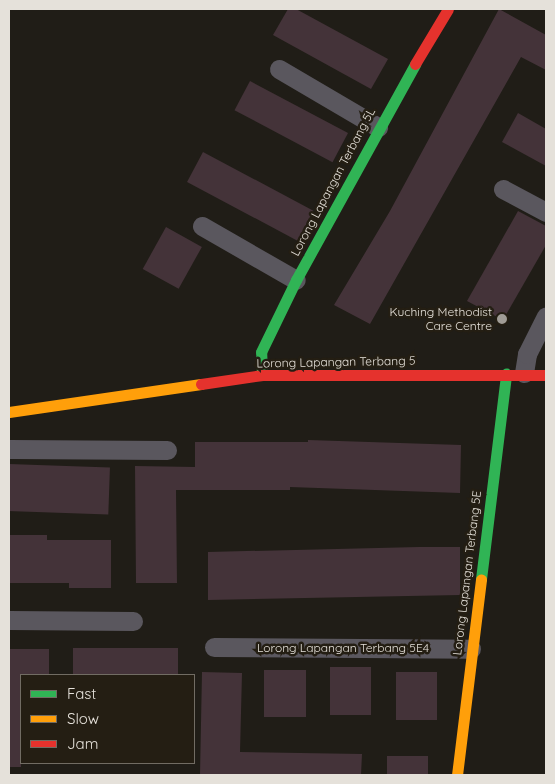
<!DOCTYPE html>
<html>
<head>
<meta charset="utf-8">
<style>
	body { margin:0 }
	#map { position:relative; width:555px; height:784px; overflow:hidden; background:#201d17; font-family:Quicksand,sans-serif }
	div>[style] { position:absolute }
	.building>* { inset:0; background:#443339; transform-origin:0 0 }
	.street>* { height:19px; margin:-9.5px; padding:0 9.5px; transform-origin:9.5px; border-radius:9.5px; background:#5a575e }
	.fast>* { height:11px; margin:-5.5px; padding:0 5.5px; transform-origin:5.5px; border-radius:5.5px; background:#30b455 }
	.slow>* { height:11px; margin:-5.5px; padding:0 5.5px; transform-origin:5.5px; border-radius:5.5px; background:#ff9f0a }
	.jam>* { height:11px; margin:-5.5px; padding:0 5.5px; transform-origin:5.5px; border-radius:5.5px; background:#e5322d }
	.dots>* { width:14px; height:14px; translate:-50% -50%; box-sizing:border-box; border:2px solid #241e13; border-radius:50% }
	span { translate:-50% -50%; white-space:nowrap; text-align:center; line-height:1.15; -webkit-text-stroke:5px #241e13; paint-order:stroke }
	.street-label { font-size:12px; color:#e5e1da }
	.poi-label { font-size:12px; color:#e5e1da }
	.right { translate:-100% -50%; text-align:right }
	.frame { position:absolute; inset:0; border:10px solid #e5e1da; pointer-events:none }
	.legend { position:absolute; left:20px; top:674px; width:175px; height:90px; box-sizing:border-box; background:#241e13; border:1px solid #716c63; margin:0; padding:6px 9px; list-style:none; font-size:15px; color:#e5e1da }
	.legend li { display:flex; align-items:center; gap:10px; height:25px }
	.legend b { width:25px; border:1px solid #716c63 }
</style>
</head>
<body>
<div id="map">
	<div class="building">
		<i style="clip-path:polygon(288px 9px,296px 9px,388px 59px,371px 89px,273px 35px)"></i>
		<i style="clip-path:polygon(499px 9px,546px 35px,546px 70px,521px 57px,370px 324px,334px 305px,390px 211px)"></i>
		<i style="left:250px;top:81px;width:111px;height:33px;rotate:28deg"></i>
		<i style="clip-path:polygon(518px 113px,546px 129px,546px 166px,502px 142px)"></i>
		<i style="left:203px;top:152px;width:125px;height:34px;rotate:28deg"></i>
		<i style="clip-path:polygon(518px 211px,546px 226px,546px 245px,503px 320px,467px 301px)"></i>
		<i style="left:166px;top:227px;width:41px;height:48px;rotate:29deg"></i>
		<i style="clip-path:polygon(308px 440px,461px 445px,460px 493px,290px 487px,290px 490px,176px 490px,177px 583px,136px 583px,135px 466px,195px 467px,195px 442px,308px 442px)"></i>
		<i style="left:9px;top:464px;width:101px;height:47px;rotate:2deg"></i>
		<i style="clip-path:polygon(9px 535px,47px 535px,47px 540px,111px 540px,111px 588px,69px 588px,69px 583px,9px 583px)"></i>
		<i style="clip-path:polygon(419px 547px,460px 547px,460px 595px,208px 600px,208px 552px)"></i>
		<i style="left:73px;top:648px;width:105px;height:27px"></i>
		<i style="clip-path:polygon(9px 649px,49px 649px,49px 675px,21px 675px,21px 767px,9px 767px)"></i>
		<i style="left:330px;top:667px;width:41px;height:48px"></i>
		<i style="left:264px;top:670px;width:42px;height:47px"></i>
		<i style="clip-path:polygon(202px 672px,242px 673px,240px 752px,362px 754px,361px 775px,200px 775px)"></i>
		<i style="left:396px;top:672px;width:41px;height:48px"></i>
		<i style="left:387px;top:756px;width:41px;height:19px"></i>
	</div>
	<div class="street">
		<i style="left:279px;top:69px;width:115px;rotate:30.4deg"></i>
		<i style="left:503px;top:189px;width:49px;rotate:28.1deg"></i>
		<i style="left:202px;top:226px;width:108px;rotate:29.9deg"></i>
		<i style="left:524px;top:373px;width:19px;rotate:-81deg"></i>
		<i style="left:527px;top:354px;width:42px;rotate:-63.4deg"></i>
		<i style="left:9px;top:449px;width:158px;rotate:0.4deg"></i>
		<i style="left:9px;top:620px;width:124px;rotate:0.5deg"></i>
		<i style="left:214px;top:647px;width:257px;rotate:0.4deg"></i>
	</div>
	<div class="fast">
		<i style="left:262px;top:375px;width:23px;rotate:-92deg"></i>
		<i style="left:261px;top:352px;width:80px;rotate:-64.1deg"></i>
		<i style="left:296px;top:280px;width:247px;rotate:-61.1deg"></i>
		<i style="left:481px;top:579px;width:207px;rotate:-83deg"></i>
	</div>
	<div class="slow">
		<i style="left:9px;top:412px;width:194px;rotate:-8.3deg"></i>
		<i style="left:457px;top:775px;width:197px;rotate:-83deg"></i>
	</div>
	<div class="jam">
		<i style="left:415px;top:64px;width:64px;rotate:-59deg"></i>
		<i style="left:201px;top:384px;width:62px;rotate:-8.4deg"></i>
		<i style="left:262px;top:375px;width:284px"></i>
	</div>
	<div class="dots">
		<i style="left:502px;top:319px;background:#a09c96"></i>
	</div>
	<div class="street-label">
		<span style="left:333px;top:182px;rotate:-62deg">Lorong Lapangan Terbang 5L</span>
		<span style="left:336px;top:362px;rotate:-1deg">Lorong Lapangan Terbang 5</span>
		<span style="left:467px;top:573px;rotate:-83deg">Lorong Lapangan Terbang 5E</span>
		<span style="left:343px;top:648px">Lorong Lapangan Terbang 5E4</span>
	</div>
	<div class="poi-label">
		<span class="right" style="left:492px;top:319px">Kuching Methodist<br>Care Centre</span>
	</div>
	<div class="frame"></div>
	<ul class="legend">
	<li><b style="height:6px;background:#30b455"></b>Fast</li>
	<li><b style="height:6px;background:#ff9f0a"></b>Slow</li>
	<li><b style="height:6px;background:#e5322d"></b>Jam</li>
	</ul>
</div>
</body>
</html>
